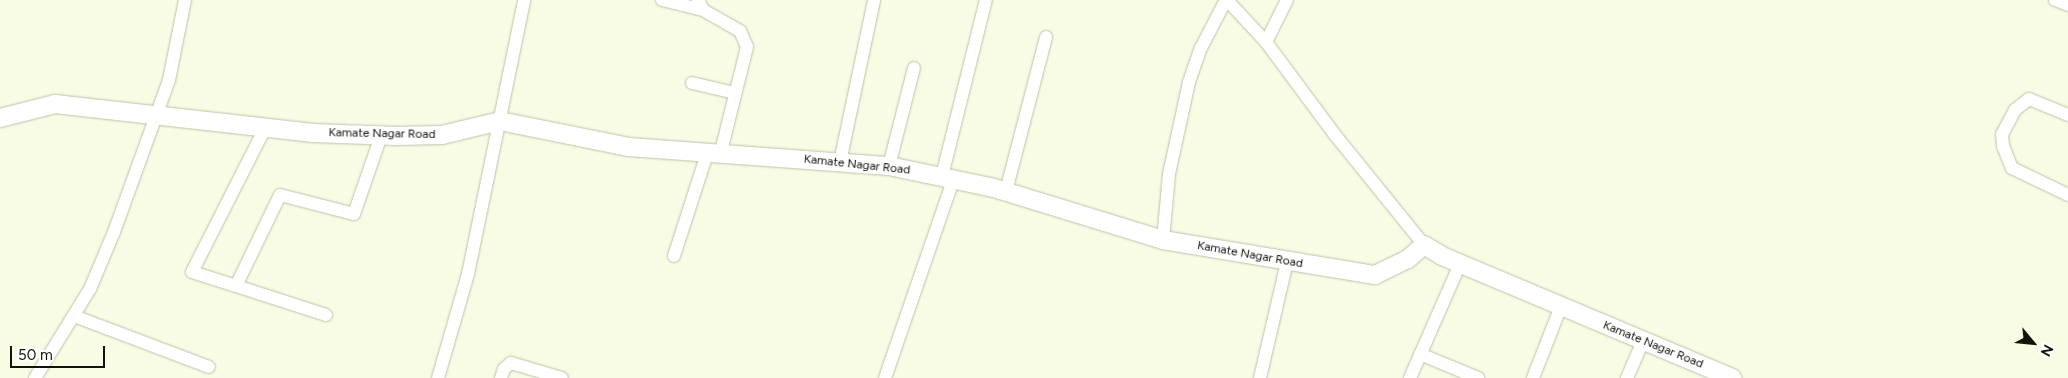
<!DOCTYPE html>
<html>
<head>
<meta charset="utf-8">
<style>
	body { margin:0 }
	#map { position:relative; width:2068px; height:378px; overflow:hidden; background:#f8fce4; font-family:Figtree,sans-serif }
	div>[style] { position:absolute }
	.roads { filter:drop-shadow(0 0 1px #bdc2aa) drop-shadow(0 0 1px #bdc2aa) }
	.street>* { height:12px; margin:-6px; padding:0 6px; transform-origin:6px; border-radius:6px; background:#fff }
	.secondary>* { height:18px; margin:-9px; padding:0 9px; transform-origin:9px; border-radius:9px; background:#fff }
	span { translate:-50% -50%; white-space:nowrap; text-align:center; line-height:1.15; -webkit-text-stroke:5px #fff; paint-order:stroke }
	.street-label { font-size:12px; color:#12140b }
	.north { position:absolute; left:2008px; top:318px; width:50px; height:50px; -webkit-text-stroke:4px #fff; paint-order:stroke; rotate:118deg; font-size:14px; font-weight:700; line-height:20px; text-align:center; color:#12140b }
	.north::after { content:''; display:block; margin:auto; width:18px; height:22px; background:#12140b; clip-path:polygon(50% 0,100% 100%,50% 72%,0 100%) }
	.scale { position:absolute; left:10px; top:346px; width:95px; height:22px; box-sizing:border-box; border:2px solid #12140b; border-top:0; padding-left:6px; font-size:15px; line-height:18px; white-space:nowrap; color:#12140b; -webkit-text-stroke:4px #fff; paint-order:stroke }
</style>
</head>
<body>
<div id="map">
	<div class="roads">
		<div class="street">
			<i style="left:662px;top:0;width:42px;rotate:13.7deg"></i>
			<i style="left:698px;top:0;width:11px;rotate:63deg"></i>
			<i style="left:703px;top:10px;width:43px;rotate:29.6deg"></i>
			<i style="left:740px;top:31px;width:17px;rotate:66deg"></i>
			<i style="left:747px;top:47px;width:111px;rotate:104deg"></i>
			<i style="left:1227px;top:0;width:57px;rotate:47.1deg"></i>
			<i style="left:1266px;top:42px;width:116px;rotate:53.4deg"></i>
			<i style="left:1335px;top:135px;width:141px;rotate:51deg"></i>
			<i style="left:2055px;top:0;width:14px;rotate:21deg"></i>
			<i style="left:1266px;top:42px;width:47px;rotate:-63.4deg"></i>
			<i style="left:692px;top:83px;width:44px;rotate:13.1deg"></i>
			<i style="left:2068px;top:115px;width:42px;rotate:-157.7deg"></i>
			<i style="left:2029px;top:99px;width:18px;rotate:142deg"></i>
			<i style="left:2015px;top:110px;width:27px;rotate:118deg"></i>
			<i style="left:2002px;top:134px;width:12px;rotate:85deg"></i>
			<i style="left:2003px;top:146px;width:24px;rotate:68deg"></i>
			<i style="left:2012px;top:168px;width:62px;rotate:25.7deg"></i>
			<i style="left:840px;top:162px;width:166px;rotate:-78.1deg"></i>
			<i style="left:889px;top:166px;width:101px;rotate:-75.7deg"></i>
			<i style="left:942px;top:176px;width:181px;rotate:-76deg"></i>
			<i style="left:1006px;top:191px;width:159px;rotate:-75.4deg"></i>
			<i style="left:1163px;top:240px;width:66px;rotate:-84.8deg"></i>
			<i style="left:1169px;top:174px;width:94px;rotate:-77.7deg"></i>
			<i style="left:1189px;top:82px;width:36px;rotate:-71deg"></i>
			<i style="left:1201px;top:48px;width:54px;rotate:-62.5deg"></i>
			<i style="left:674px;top:256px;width:107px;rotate:-72.1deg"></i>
			<i style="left:236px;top:286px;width:46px;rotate:-162.3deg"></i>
			<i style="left:192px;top:272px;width:161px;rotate:-63.1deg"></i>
			<i style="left:326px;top:315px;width:95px;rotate:-162.1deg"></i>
			<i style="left:236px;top:286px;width:101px;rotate:-64.2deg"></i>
			<i style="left:280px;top:195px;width:76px;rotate:14.4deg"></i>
			<i style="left:354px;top:214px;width:83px;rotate:-70.9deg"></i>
			<i style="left:74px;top:316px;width:144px;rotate:20.7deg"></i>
			<i style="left:1420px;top:354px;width:63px;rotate:22.5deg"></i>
			<i style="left:35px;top:378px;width:105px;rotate:-58.3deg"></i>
			<i style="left:90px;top:289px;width:62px;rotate:-67.2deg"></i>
			<i style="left:114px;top:232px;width:162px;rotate:-70.1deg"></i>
			<i style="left:169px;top:80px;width:82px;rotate:-78.7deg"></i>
			<i style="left:438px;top:378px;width:108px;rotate:-73.9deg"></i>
			<i style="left:468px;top:274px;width:280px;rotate:-78.4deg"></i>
			<i style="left:501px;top:378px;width:9px;rotate:-72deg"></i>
			<i style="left:504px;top:369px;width:9px;rotate:-41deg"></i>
			<i style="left:511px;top:363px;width:53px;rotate:16.4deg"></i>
			<i style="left:885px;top:378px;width:212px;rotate:-71deg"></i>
			<i style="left:1260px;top:378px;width:119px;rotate:-76.9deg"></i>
			<i style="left:1410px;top:378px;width:124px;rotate:-66.3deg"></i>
			<i style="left:1533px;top:378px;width:77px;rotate:-68.7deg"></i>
			<i style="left:1627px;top:378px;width:40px;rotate:-66.6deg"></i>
		</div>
		<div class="secondary">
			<i style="left:0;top:118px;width:57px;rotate:-14.3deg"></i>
			<i style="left:55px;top:104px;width:260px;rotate:6.4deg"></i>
			<i style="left:313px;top:133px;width:83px;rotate:2.1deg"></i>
			<i style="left:396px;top:136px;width:46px;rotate:-1.2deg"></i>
			<i style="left:442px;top:135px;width:60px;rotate:-13.6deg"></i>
			<i style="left:500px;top:121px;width:132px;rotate:11.4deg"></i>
			<i style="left:629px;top:147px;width:261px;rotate:4.2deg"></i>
			<i style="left:889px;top:166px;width:107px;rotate:11.8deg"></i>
			<i style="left:994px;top:188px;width:177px;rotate:17.1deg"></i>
			<i style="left:1163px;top:240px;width:215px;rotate:9.4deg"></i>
			<i style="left:1375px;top:275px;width:37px;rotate:-26deg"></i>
			<i style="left:1408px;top:259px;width:21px;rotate:-41deg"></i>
			<i style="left:1424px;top:245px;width:21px;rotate:31deg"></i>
			<i style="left:1442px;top:256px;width:315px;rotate:22.8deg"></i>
		</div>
	</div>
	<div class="street-label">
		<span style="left:382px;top:134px;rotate:1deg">Kamate Nagar Road</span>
		<span style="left:857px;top:165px;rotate:6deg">Kamate Nagar Road</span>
		<span style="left:1250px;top:255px;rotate:10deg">Kamate Nagar Road</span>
		<span style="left:1653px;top:345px;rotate:22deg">Kamate Nagar Road</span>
	</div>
	<div class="north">N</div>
	<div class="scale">50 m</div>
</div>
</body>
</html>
